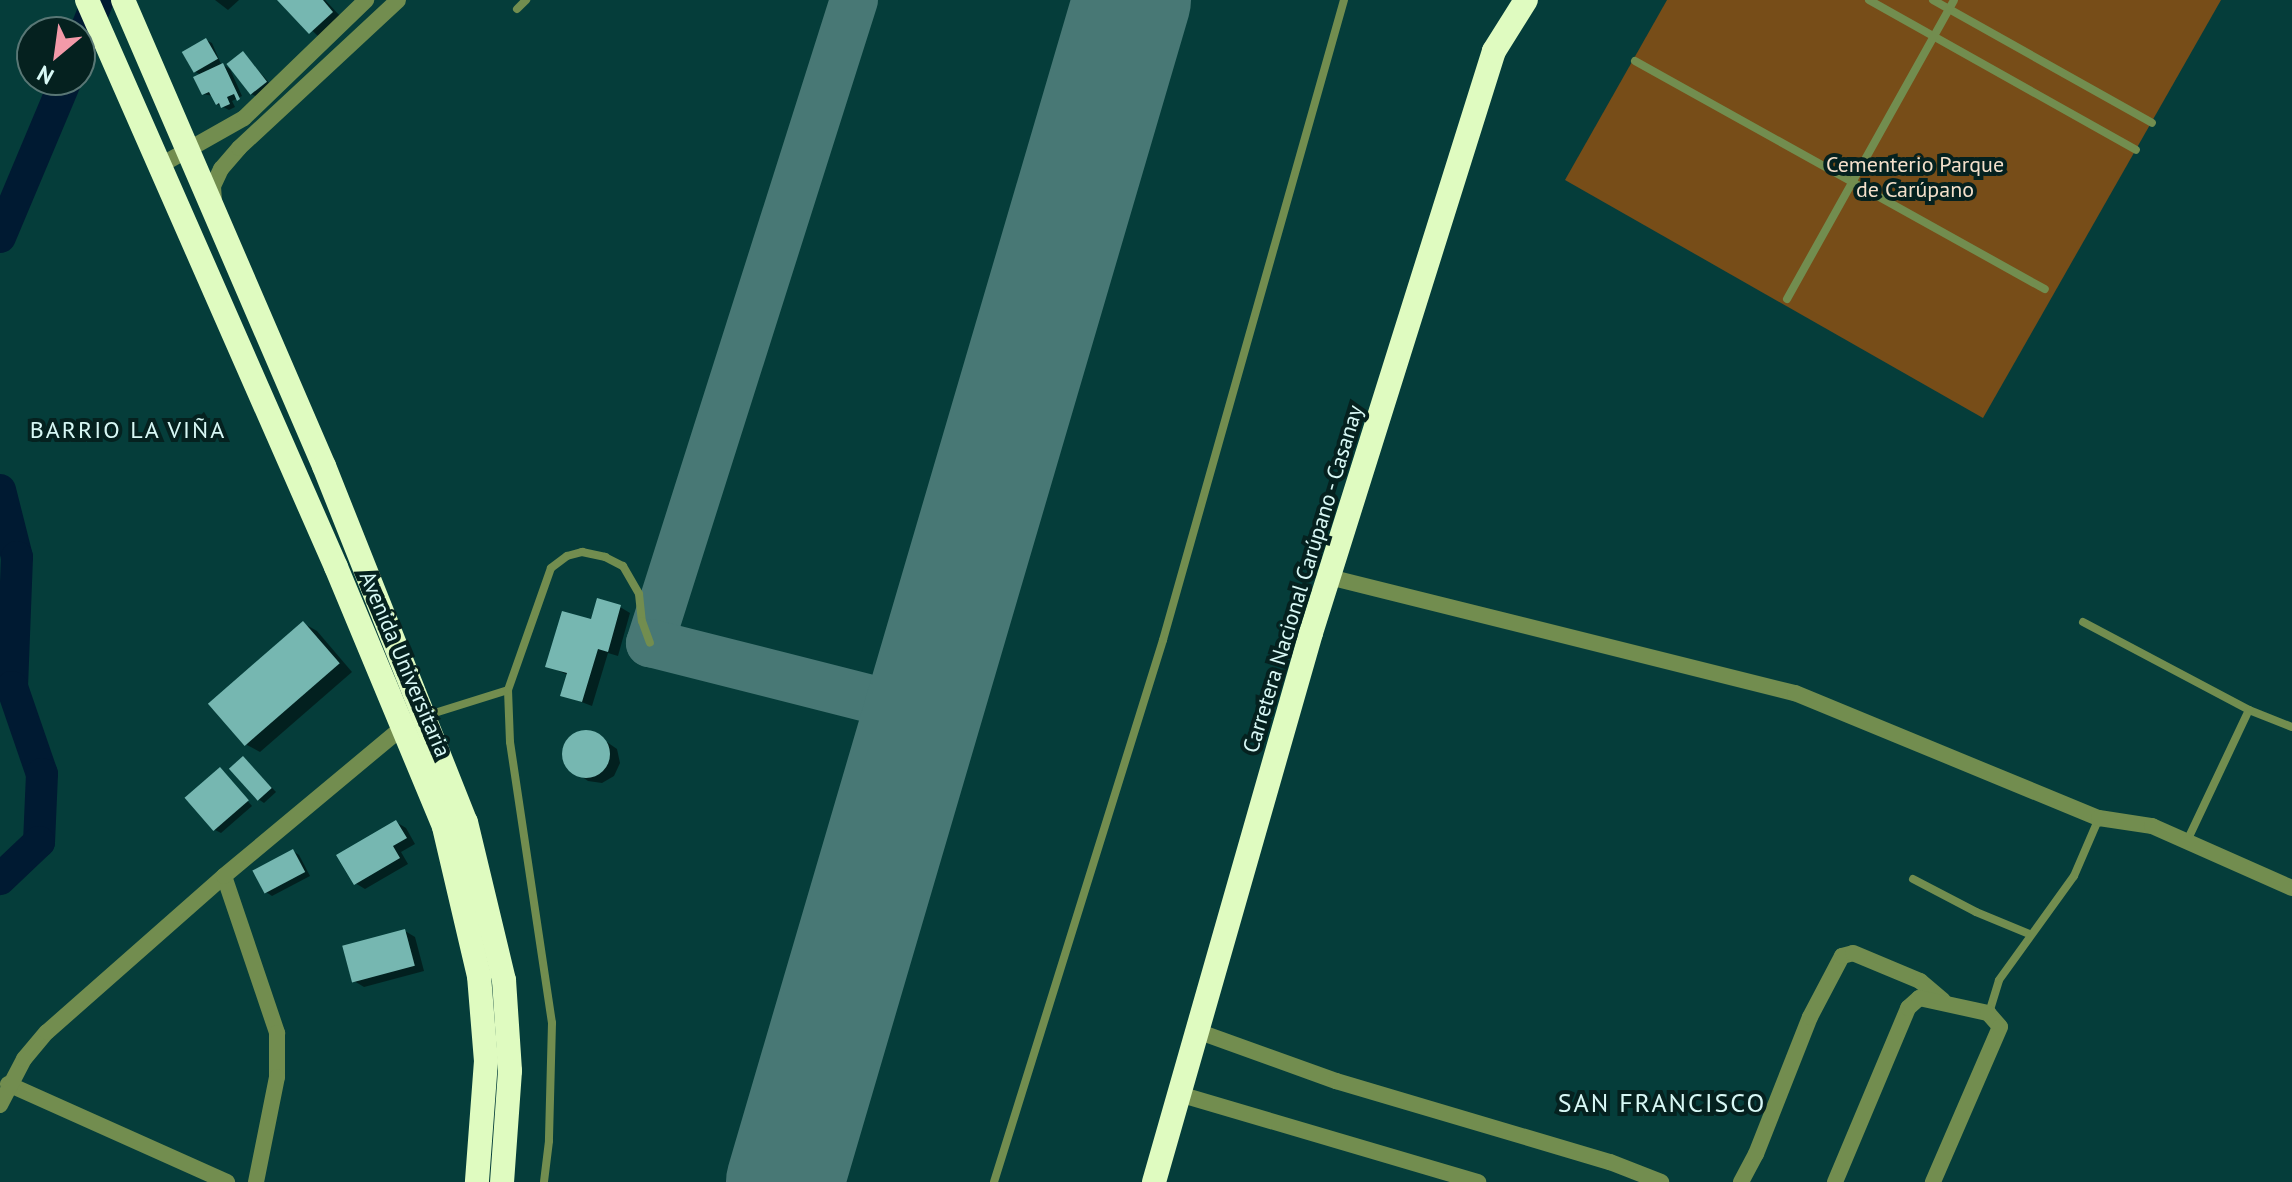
<!DOCTYPE html>
<html>
<head>
<meta charset="utf-8">
<style>
	body { margin:0 }
	#map { position:relative; width:2292px; height:1182px; overflow:hidden; background:#053d3a; font-family:"PT Sans",sans-serif }
	div>[style] { position:absolute }
	.green>* { inset:0; background:#774d18 }
	.shadow>* { inset:0; background:#0007 }
	.river>* { height:32px; margin:-16px; padding:0 16px; transform-origin:16px; border-radius:16px; background:#001a32 }
	.taxiway>* { height:48px; margin:-24px; padding:0 24px; transform-origin:24px; border-radius:24px; background:#487875 }
	.runway>* { height:118px; margin:-59px; padding:0 59px; transform-origin:59px; border-radius:59px; background:#487875 }
	.building>* { inset:0; background:#76b7b1; transform-origin:0 0 }
	.round { border-radius:50% }
	.lane>* { height:8px; margin:-4px; padding:0 4px; transform-origin:4px; border-radius:4px; background:#728d4f }
	.street>* { height:16px; margin:-8px; padding:0 8px; transform-origin:8px; border-radius:8px; background:#728d4f }
	.highway>* { height:24px; margin:-12px; padding:0 12px; transform-origin:12px; border-radius:12px; background:#dffbc0 }
	span { translate:-50% -50%; white-space:nowrap; text-align:center; line-height:1.15; -webkit-text-stroke:8px #05211f; paint-order:stroke }
	.park-label { font-size:22px; color:#f3dfca }
	.street-label { font-size:22px; color:#d8f8f5 }
	.neighbourhood-label { font-size:24px; color:#d8f8f5; letter-spacing:2px }
	.quarter-label { font-size:26px; color:#d8f8f5; letter-spacing:2px }
	.north { position:absolute; left:16px; top:16px; width:80px; height:80px; box-sizing:border-box; background:#05211f; border:2px solid #597775; border-radius:50%; rotate:209deg; font-size:22px; font-weight:700; line-height:32px; text-align:center; color:#d8f8f5 }
	.north::after { content:''; display:block; margin:auto; width:28px; height:36px; background:#f39aa9; clip-path:polygon(50% 0,100% 100%,50% 72%,0 100%) }
</style>
</head>
<body>
<div id="map">
	<div class="green">
		<i style="clip-path:polygon(1667px 0,2221px 0,1983px 418px,1565px 180px)"></i>
	</div>
	<div class="shadow">
		<i style="clip-path:polygon(215px 0,239px 0,228px 10px)"></i>
		<i style="clip-path:polygon(280px 0,325px 0,342px 18px,320px 38px)"></i>
		<i style="clip-path:polygon(206px 40px,212px 43px,221px 64px,230px 69px,242px 96px,232px 101px,235px 107px,229px 110px,217px 104px,213px 96px,203px 94px,201px 75px,194px 71px)"></i>
		<i style="clip-path:polygon(243px 53px,272px 86px,258px 97px,251px 94px)"></i>
		<i style="clip-path:polygon(620px 607px,630px 613px,618px 656px,608px 653px,592px 706px,563px 695px,568px 675px,548px 666px)"></i>
		<i style="clip-path:polygon(303px 623px,317px 631px,352px 672px,260px 752px,247px 745px,211px 704px)"></i>
		<i style="clip-path:polygon(581px 732px,595px 734px,617px 749px,620px 763px,614px 776px,602px 783px,588px 781px,566px 765px,563px 752px,569px 739px)"></i>
		<i style="clip-path:polygon(244px 759px,276px 792px,264px 803px,258px 799px)"></i>
		<i style="clip-path:polygon(221px 771px,252px 806px,221px 833px,215px 830px)"></i>
		<i style="clip-path:polygon(396px 822px,406px 828px,415px 844px,401px 852px,408px 864px,365px 889px,355px 883px)"></i>
		<i style="clip-path:polygon(293px 851px,299px 855px,310px 876px,272px 896px,266px 892px)"></i>
		<i style="clip-path:polygon(405px 931px,415px 937px,424px 971px,364px 987px,354px 981px)"></i>
	</div>
	<div class="river">
		<i style="left:80px;top:45px;width:48px;rotate:-68.2deg"></i>
		<i style="left:0;top:237px;width:170px;rotate:-67.2deg"></i>
		<i style="left:0;top:490px;width:69px;rotate:75.8deg"></i>
		<i style="left:17px;top:557px;width:130px;rotate:92.2deg"></i>
		<i style="left:12px;top:687px;width:92px;rotate:71deg"></i>
		<i style="left:42px;top:774px;width:68px;rotate:92.5deg"></i>
		<i style="left:39px;top:842px;width:54px;rotate:136.5deg"></i>
	</div>
	<div class="taxiway">
		<i style="left:854px;top:0;width:675px;rotate:107.6deg"></i>
		<i style="left:650px;top:643px;width:282px;rotate:14.2deg"></i>
		<i style="left:1115px;top:0;width:29px;rotate:72deg"></i>
	</div>
	<div class="runway">
		<i style="left:785px;top:1182px;width:1232px;rotate:-73.64deg"></i>
	</div>
	<div class="building">
		<i style="clip-path:polygon(277px 0,323px 0,333px 12px,309px 34px)"></i>
		<i style="left:206px;top:38px;width:24px;height:28px;rotate:60deg"></i>
		<i style="left:243px;top:51px;width:39px;height:21px;rotate:52deg"></i>
		<i style="clip-path:polygon(223px 63px,240px 99px,237px 101px,234px 94px,227px 97px,230px 104px,221px 108px,219px 103px,216px 105px,209px 92px,202px 95px,193px 77px)"></i>
		<i style="clip-path:polygon(597px 598px,621px 605px,608px 652px,598px 649px,582px 702px,560px 696px,567px 673px,545px 667px,562px 611px,591px 619px)"></i>
		<i style="left:303px;top:621px;width:56px;height:126px;rotate:49deg"></i>
		<i class="round" style="left:562px;top:730px;width:48px;height:48px"></i>
		<i style="left:243px;top:756px;width:43px;height:19px;rotate:48deg"></i>
		<i style="left:220px;top:767px;width:44px;height:47px;rotate:49deg"></i>
		<i style="clip-path:polygon(396px 820px,407px 838px,393px 846px,400px 858px,354px 885px,336px 855px)"></i>
		<i style="left:293px;top:849px;width:26px;height:46px;rotate:62deg"></i>
		<i style="left:405px;top:929px;width:38px;height:65px;rotate:75deg"></i>
	</div>
	<div class="lane">
		<i style="left:1869px;top:0;width:306px;rotate:29.3deg"></i>
		<i style="left:1933px;top:0;width:251px;rotate:29.3deg"></i>
		<i style="left:517px;top:9px;width:13px;rotate:-45deg"></i>
		<i style="left:1635px;top:61px;width:469px;rotate:29.1deg"></i>
		<i style="left:1787px;top:299px;width:342px;rotate:-60.8deg"></i>
		<i style="left:2083px;top:622px;width:188px;rotate:27.9deg"></i>
		<i style="left:2249px;top:710px;width:46px;rotate:21.6deg"></i>
		<i style="left:508px;top:690px;width:52px;rotate:87.8deg"></i>
		<i style="left:510px;top:742px;width:284px;rotate:81.5deg"></i>
		<i style="left:552px;top:1023px;width:118px;rotate:91.5deg"></i>
		<i style="left:549px;top:1141px;width:41px;rotate:97deg"></i>
		<i style="left:425px;top:716px;width:87px;rotate:-17.4deg"></i>
		<i style="left:508px;top:690px;width:129px;rotate:-70.6deg"></i>
		<i style="left:551px;top:568px;width:20px;rotate:-37deg"></i>
		<i style="left:567px;top:556px;width:16px;rotate:-15deg"></i>
		<i style="left:582px;top:552px;width:24px;rotate:12deg"></i>
		<i style="left:605px;top:557px;width:20px;rotate:27deg"></i>
		<i style="left:623px;top:566px;width:32px;rotate:60deg"></i>
		<i style="left:639px;top:594px;width:27px;rotate:84deg"></i>
		<i style="left:642px;top:621px;width:23px;rotate:70deg"></i>
		<i style="left:2187px;top:841px;width:145px;rotate:-64.7deg"></i>
		<i style="left:1913px;top:879px;width:71px;rotate:27.6deg"></i>
		<i style="left:1976px;top:912px;width:57px;rotate:22.5deg"></i>
		<i style="left:1989px;top:1013px;width:34px;rotate:-73deg"></i>
		<i style="left:1999px;top:980px;width:128px;rotate:-54.2deg"></i>
		<i style="left:2074px;top:876px;width:63px;rotate:-66.7deg"></i>
		<i style="left:994px;top:1182px;width:568px;rotate:-72.68deg"></i>
		<i style="left:1163px;top:640px;width:665px;rotate:-74.21deg"></i>
	</div>
	<div class="street">
		<i style="left:161px;top:165px;width:95px;rotate:-29.5deg"></i>
		<i style="left:244px;top:118px;width:170px;rotate:-44deg"></i>
		<i style="left:214px;top:201px;width:15px;rotate:-94deg"></i>
		<i style="left:213px;top:186px;width:19px;rotate:-65deg"></i>
		<i style="left:221px;top:169px;width:28px;rotate:-49deg"></i>
		<i style="left:239px;top:148px;width:217px;rotate:-42.9deg"></i>
		<i style="left:1329px;top:577px;width:480px;rotate:14deg"></i>
		<i style="left:1795px;top:693px;width:329px;rotate:22.4deg"></i>
		<i style="left:2099px;top:818px;width:54px;rotate:8.6deg"></i>
		<i style="left:2152px;top:826px;width:153px;rotate:23.9deg"></i>
		<i style="left:224px;top:876px;width:166px;rotate:71.3deg"></i>
		<i style="left:277px;top:1033px;width:44px;rotate:90deg"></i>
		<i style="left:277px;top:1077px;width:107px;rotate:101.3deg"></i>
		<i style="left:1197px;top:1031px;width:148px;rotate:19.8deg"></i>
		<i style="left:1336px;top:1081px;width:286px;rotate:16.5deg"></i>
		<i style="left:1610px;top:1162px;width:55px;rotate:21.4deg"></i>
		<i style="left:8px;top:1084px;width:240px;rotate:24.1deg"></i>
		<i style="left:1179px;top:1094px;width:312px;rotate:16.4deg"></i>
		<i style="left:0;top:1105px;width:52px;rotate:-62.4deg"></i>
		<i style="left:24px;top:1059px;width:35px;rotate:-50deg"></i>
		<i style="left:47px;top:1032px;width:236px;rotate:-41.4deg"></i>
		<i style="left:224px;top:876px;width:241px;rotate:-39.8deg"></i>
		<i style="left:1741px;top:1182px;width:32px;rotate:-62deg"></i>
		<i style="left:1756px;top:1154px;width:147px;rotate:-68.5deg"></i>
		<i style="left:1810px;top:1017px;width:69px;rotate:-62.3deg"></i>
		<i style="left:1842px;top:956px;width:11px;rotate:-15deg"></i>
		<i style="left:1853px;top:953px;width:73px;rotate:22.7deg"></i>
		<i style="left:1920px;top:981px;width:30px;rotate:40deg"></i>
		<i style="left:1835px;top:1182px;width:189px;rotate:-67.2deg"></i>
		<i style="left:1908px;top:1008px;width:15px;rotate:-42deg"></i>
		<i style="left:1919px;top:998px;width:71px;rotate:12.3deg"></i>
		<i style="left:1988px;top:1013px;width:18px;rotate:49deg"></i>
		<i style="left:2000px;top:1027px;width:169px;rotate:113.4deg"></i>
	</div>
	<div class="highway">
		<i style="left:87px;top:0;width:619px;rotate:66.29deg"></i>
		<i style="left:336px;top:567px;width:282px;rotate:67.4deg"></i>
		<i style="left:444px;top:827px;width:153px;rotate:76.8deg"></i>
		<i style="left:479px;top:976px;width:85px;rotate:85.3deg"></i>
		<i style="left:486px;top:1061px;width:121px;rotate:94.3deg"></i>
		<i style="left:123px;top:0;width:508px;rotate:66.67deg"></i>
		<i style="left:324px;top:466px;width:383px;rotate:68.3deg"></i>
		<i style="left:466px;top:822px;width:163px;rotate:76.5deg"></i>
		<i style="left:504px;top:980px;width:91px;rotate:86.2deg"></i>
		<i style="left:510px;top:1071px;width:111px;rotate:94.1deg"></i>
		<i style="left:1154px;top:1182px;width:571px;rotate:-74.04deg"></i>
		<i style="left:1311px;top:633px;width:610px;rotate:-72.55deg"></i>
		<i style="left:1494px;top:51px;width:60px;rotate:-57.9deg"></i>
	</div>
	<div class="park-label">
		<span style="left:1915px;top:177px">Cementerio Parque<br>de Carúpano</span>
	</div>
	<div class="street-label">
		<span style="left:1303px;top:579px;rotate:-73deg">Carretera Nacional Carúpano - Casanay</span>
		<span style="left:405px;top:664px;rotate:67deg">Avenida Universitaria</span>
	</div>
	<div class="neighbourhood-label">
		<span style="left:128px;top:430px">BARRIO LA VIÑA</span>
	</div>
	<div class="quarter-label">
		<span style="left:1662px;top:1103px">SAN FRANCISCO</span>
	</div>
	<div class="north">N</div>
</div>
</body>
</html>
